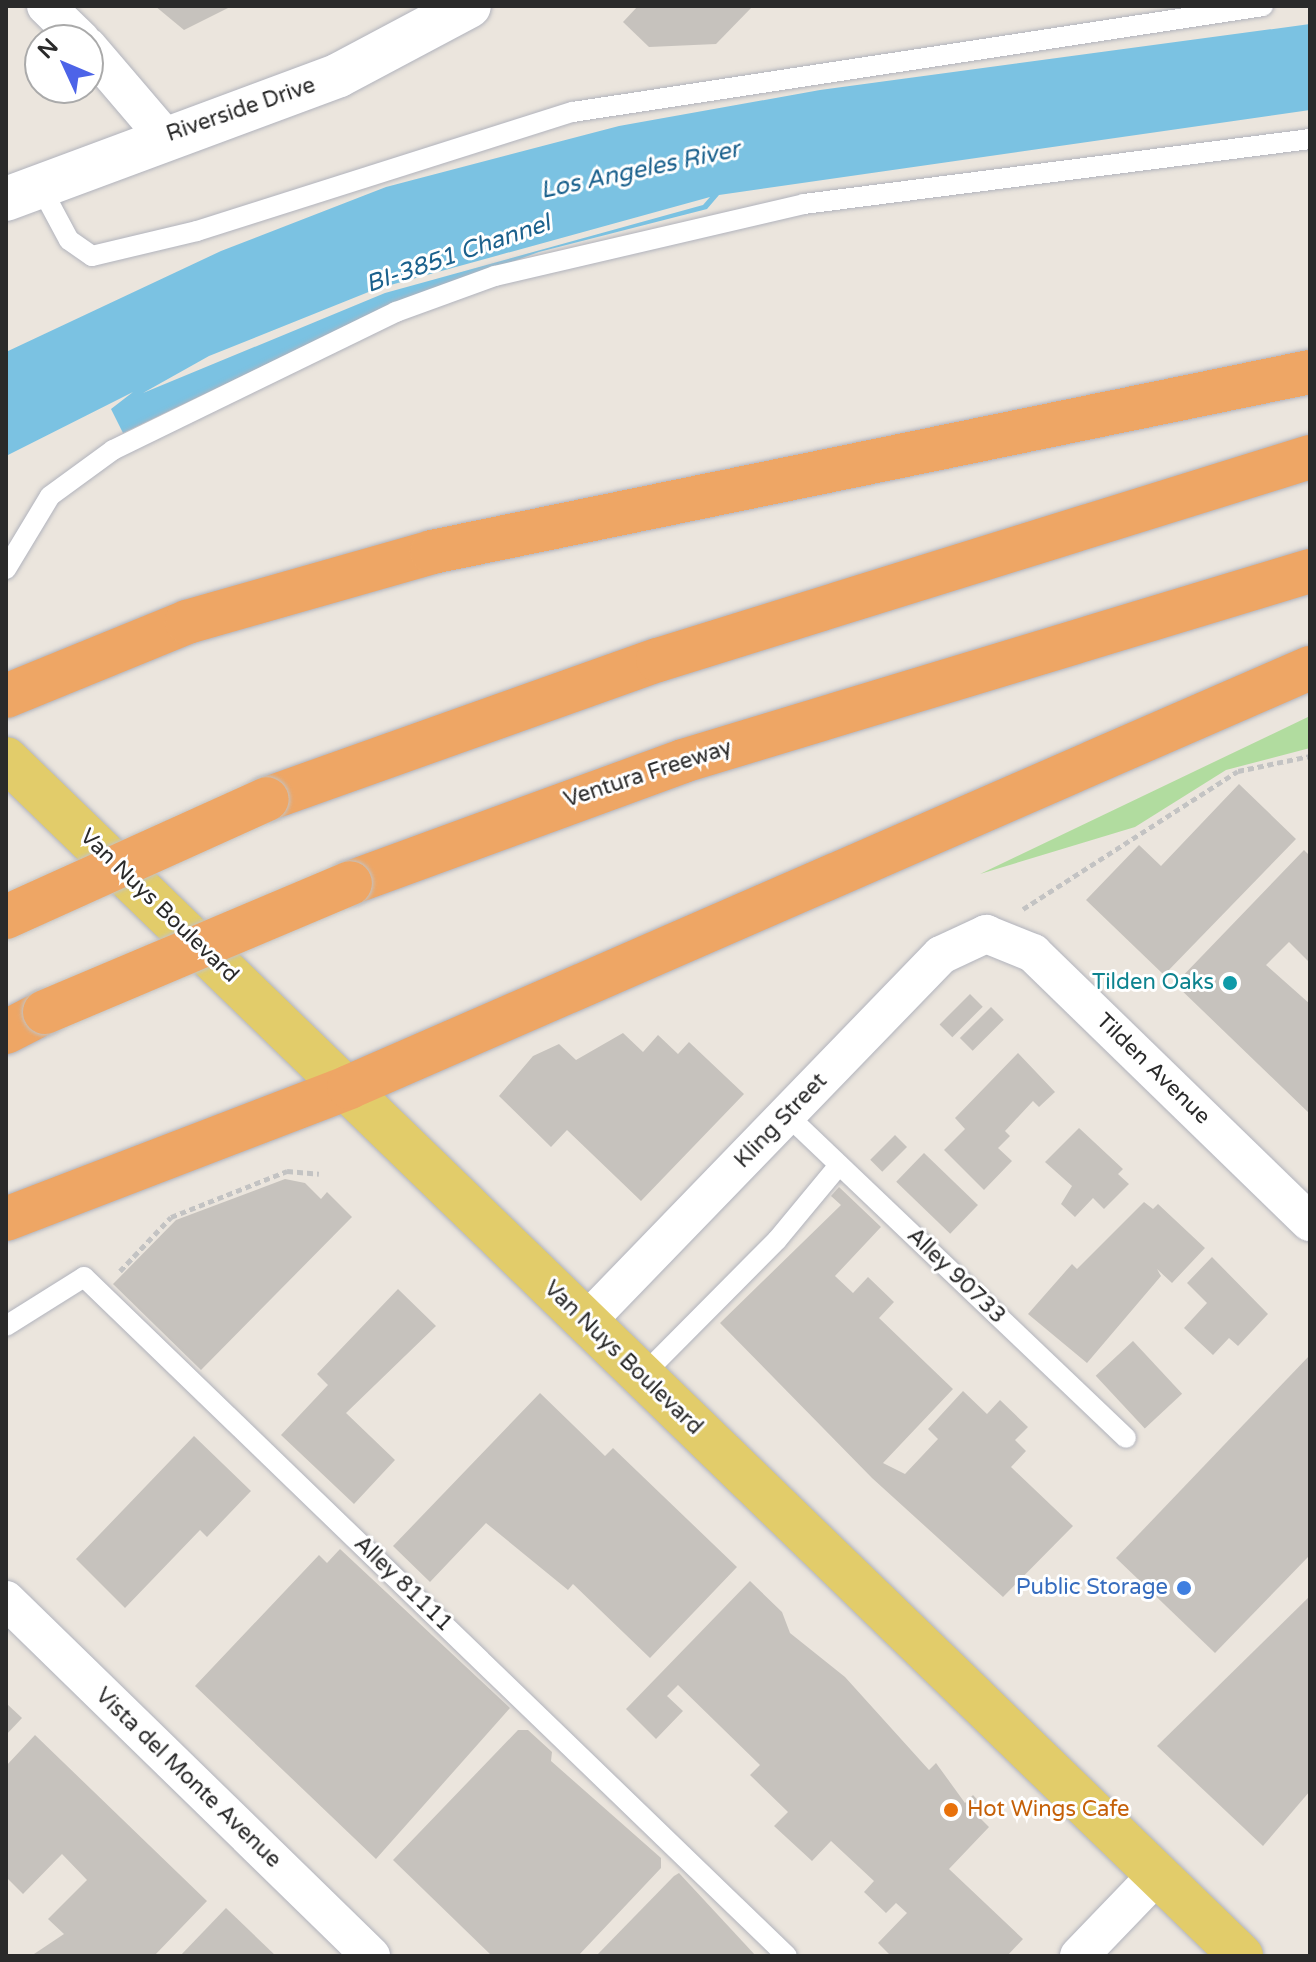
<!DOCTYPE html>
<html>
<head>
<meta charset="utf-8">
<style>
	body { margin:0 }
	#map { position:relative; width:1316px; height:1962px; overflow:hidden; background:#ebe5dd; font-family:"Varela Round",sans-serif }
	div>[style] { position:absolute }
	.green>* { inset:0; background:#b1dc9f }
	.water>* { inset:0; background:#7bc2e2 }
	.building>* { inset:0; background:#c6c2bd; transform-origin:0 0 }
	.path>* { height:5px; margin-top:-2.5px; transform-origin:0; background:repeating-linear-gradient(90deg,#c3c3c3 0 6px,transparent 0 10px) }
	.roads { filter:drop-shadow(0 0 2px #b1b3bc) drop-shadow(0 0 2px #b1b3bc) }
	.lane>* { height:20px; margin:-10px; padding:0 10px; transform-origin:10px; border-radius:10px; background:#fff }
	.street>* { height:38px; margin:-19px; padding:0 19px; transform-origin:19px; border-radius:19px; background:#fff }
	.secondary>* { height:44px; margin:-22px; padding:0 22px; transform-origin:22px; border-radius:22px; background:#fff }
	.primary>* { height:44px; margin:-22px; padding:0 22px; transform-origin:22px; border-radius:22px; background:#e2cc6a }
	.highway>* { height:44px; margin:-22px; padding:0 22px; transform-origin:22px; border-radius:22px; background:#eea665 }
	.bridges { filter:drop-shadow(0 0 2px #c3c3c3) drop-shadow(0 0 2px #c3c3c3) }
	.highway-bridge>* { height:44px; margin:-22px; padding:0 22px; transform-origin:22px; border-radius:22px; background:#eea665 }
	.dots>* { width:22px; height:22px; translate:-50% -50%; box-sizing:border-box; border:4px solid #fff; border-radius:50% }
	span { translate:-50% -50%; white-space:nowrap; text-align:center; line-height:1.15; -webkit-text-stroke:6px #fff; paint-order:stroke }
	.street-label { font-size:22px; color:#2a2a2a }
	.culture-label { font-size:22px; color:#0d838f }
	.right { translate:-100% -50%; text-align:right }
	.shop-label { font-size:22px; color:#366cbe }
	.food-label { font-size:22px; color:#c56008 }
	.left { translate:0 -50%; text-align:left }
	.water-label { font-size:24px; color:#1b618d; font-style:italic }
	.frame { position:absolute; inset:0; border:8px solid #2a2a2a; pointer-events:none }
	.north { position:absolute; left:24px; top:24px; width:80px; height:80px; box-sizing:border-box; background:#fff; border:2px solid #aaa; border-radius:50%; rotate:314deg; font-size:22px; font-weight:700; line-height:32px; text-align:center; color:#2a2a2a }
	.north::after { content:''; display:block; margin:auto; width:28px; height:36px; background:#4d64e8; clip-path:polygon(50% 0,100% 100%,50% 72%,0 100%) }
</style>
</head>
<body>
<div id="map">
	<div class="green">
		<i style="clip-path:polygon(1310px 716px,1310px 748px,1226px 770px,1135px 827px,980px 874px)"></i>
	</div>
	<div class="water">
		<i style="clip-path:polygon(evenodd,1310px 24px,1310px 110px,719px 195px,707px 209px,539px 252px,384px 308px,123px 433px,111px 409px,133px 392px,6px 456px,6px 352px,221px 251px,386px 187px,619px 126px,820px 90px,1310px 24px,710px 197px,703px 205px,385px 293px,143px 393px,209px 356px,376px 289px,710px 197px)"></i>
	</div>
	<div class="building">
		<i style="clip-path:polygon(155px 6px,232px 6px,184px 30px)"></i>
		<i style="clip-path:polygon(638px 6px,753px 6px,716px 44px,649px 47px,623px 22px)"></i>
		<i style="clip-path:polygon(1239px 784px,1296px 839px,1164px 975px,1086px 900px,1139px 845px,1161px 866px)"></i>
		<i style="clip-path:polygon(1304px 850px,1310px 856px,1310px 963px,1289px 942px,1266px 965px,1310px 1004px,1310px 1114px,1175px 984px)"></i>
		<i style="left:970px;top:994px;width:18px;height:43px;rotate:45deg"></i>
		<i style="left:991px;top:1007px;width:18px;height:44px;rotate:45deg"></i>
		<i style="clip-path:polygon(623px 1033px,643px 1052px,658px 1035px,678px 1054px,689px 1042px,744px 1094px,641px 1201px,567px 1130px,551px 1147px,499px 1096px,533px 1056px,559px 1044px,576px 1060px)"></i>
		<i style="clip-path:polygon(1018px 1053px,1055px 1092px,1039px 1107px,1033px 1101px,1005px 1131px,1010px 1136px,998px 1148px,1012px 1161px,984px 1190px,944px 1150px,965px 1129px,955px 1118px)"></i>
		<i style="clip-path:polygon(1079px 1128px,1123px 1169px,1118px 1174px,1129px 1184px,1104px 1209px,1093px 1198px,1075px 1217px,1061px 1204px,1072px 1186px,1045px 1162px)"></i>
		<i style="left:895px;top:1135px;width:17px;height:35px;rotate:45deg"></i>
		<i style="left:924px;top:1153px;width:75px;height:40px;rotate:44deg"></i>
		<i style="clip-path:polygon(285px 1179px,305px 1183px,321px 1199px,327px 1192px,352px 1217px,201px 1370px,113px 1284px,176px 1220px)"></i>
		<i style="clip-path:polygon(839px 1187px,881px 1227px,835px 1276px,853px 1293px,868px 1277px,894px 1302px,879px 1318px,953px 1389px,883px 1463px,905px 1474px,938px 1439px,928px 1429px,963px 1391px,987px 1414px,1000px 1400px,1028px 1427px,1015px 1440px,1026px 1451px,1011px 1467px,1073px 1526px,1003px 1597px,872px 1478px,720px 1323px,841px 1205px,831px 1196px)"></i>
		<i style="clip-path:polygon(1144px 1202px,1153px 1209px,1158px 1204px,1205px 1248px,1172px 1283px,1157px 1269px,1161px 1276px,1087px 1363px,1028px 1314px,1072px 1264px,1077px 1269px)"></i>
		<i style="clip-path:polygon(1212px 1257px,1268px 1314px,1238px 1346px,1229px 1338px,1213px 1355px,1184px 1328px,1207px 1303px,1187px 1283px)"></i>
		<i style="clip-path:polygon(398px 1289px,436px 1326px,346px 1413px,395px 1460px,354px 1504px,281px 1435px,328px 1385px,317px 1374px)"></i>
		<i style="left:1133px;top:1341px;width:72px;height:51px;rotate:47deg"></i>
		<i style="clip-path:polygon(1310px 1355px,1310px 1555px,1215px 1653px,1116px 1558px)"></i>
		<i style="clip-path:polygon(540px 1393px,605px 1456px,613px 1448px,737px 1567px,650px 1658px,573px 1584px,568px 1590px,486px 1523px,430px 1582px,393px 1546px)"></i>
		<i style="clip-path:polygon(194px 1436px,251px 1491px,207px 1537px,200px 1530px,125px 1608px,76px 1559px)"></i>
		<i style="clip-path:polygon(340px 1549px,510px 1708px,376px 1859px,195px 1686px,319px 1555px,327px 1563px)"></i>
		<i style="clip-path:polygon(750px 1581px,782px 1612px,790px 1633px,845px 1677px,929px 1770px,936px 1763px,965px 1803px,973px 1795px,983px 1806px,976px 1814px,989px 1827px,949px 1869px,1023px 1939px,1007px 1956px,891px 1956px,878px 1943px,907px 1913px,896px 1903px,886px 1913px,864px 1892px,874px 1881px,831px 1841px,812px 1861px,774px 1826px,788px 1812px,750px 1775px,760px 1765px,678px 1685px,667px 1696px,683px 1711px,656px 1739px,626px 1709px)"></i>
		<i style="clip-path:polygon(1310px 1596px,1310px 1791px,1263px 1846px,1157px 1746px)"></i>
		<i style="clip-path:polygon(6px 1703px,22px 1718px,6px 1735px)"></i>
		<i style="clip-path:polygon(518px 1730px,528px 1730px,552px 1752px,551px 1761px,661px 1858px,661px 1868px,578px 1956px,492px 1956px,393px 1860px)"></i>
		<i style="clip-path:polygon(35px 1735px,207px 1901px,154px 1956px,31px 1956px,64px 1934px,48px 1919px,87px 1880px,62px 1854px,23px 1894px,6px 1877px,6px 1766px)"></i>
		<i style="clip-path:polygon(679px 1873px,756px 1956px,596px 1956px,674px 1876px)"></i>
		<i style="clip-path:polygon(226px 1908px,276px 1956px,180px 1956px)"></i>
	</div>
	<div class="path">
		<i style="left:1023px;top:909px;width:255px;rotate:-32.7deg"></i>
		<i style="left:1238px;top:771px;width:74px;rotate:-11.8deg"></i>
		<i style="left:120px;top:1271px;width:74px;rotate:-46.6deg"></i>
		<i style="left:171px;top:1217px;width:125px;rotate:-21.6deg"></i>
		<i style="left:287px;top:1171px;width:32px;rotate:5deg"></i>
	</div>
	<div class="roads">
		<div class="lane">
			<i style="left:40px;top:186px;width:61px;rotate:61.8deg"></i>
			<i style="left:69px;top:240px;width:28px;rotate:35deg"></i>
			<i style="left:92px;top:256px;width:108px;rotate:-13.4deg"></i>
			<i style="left:197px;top:231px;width:394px;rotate:-17.6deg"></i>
			<i style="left:573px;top:112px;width:698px;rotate:-8.73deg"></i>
			<i style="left:6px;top:569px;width:85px;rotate:-58.9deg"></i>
			<i style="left:50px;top:496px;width:78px;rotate:-36.1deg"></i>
			<i style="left:113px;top:450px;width:315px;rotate:-26deg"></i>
			<i style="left:396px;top:312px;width:105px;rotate:-20deg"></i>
			<i style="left:495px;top:276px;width:317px;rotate:-13.1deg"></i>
			<i style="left:804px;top:204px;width:510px;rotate:-7.32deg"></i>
			<i style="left:787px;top:1115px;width:468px;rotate:43.6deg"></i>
			<i style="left:6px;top:1326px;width:92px;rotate:-32.1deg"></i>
			<i style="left:84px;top:1277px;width:977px;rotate:44.01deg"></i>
			<i style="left:641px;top:1377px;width:193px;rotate:-45.2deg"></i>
			<i style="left:777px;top:1240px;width:97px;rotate:-50.4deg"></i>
		</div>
		<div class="street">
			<i style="left:46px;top:6px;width:49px;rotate:44.2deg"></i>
			<i style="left:88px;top:47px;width:117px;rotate:49.5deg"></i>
			<i style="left:585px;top:1323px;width:512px;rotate:-45.95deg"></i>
			<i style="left:941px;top:955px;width:50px;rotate:-25deg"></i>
			<i style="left:986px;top:934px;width:51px;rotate:22deg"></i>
			<i style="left:1033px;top:953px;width:386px;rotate:44.2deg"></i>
			<i style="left:6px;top:1600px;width:510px;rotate:44.28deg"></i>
			<i style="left:1079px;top:1956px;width:112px;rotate:-46.1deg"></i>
		</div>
		<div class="secondary">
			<i style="left:6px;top:199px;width:355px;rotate:-20.4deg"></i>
			<i style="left:339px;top:75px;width:147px;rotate:-28deg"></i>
		</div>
		<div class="primary">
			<i style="left:6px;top:759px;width:1720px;rotate:44.1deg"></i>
		</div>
		<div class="highway">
			<i style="left:6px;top:696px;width:196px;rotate:-22.2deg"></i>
			<i style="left:187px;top:622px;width:255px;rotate:-15.9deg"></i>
			<i style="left:432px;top:552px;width:896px;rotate:-11.59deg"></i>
			<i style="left:267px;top:799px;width:415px;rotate:-19.6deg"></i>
			<i style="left:658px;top:660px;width:683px;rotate:-17.29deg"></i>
			<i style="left:350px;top:883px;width:355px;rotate:-20.1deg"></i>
			<i style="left:683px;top:761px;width:655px;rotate:-16.86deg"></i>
			<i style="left:6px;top:1032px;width:44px;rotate:-27.1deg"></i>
			<i style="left:6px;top:1219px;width:368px;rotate:-21deg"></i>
			<i style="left:349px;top:1087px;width:1048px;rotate:-23.56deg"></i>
		</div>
	</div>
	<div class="bridges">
		<div class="highway-bridge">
			<i style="left:6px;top:917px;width:286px;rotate:-24.3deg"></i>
			<i style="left:45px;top:1012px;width:331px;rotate:-22.9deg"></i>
		</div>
	</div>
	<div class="dots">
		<i style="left:1230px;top:983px;background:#0f9aa8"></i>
		<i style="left:1184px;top:1588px;background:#3f7fe0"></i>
		<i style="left:951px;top:1810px;background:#e8710a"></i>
	</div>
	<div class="street-label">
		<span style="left:241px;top:110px;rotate:-19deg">Riverside Drive</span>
		<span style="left:648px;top:774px;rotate:-18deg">Ventura Freeway</span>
		<span style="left:159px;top:906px;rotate:44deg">Van Nuys Boulevard</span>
		<span style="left:1153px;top:1069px;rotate:44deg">Tilden Avenue</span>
		<span style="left:781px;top:1121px;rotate:-46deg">Kling Street</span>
		<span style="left:956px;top:1276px;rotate:44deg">Alley 90733</span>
		<span style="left:623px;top:1358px;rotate:44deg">Van Nuys Boulevard</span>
		<span style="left:403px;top:1584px;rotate:44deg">Alley 81111</span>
		<span style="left:188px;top:1778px;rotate:44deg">Vista del Monte Avenue</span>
	</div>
	<div class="culture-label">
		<span class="right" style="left:1214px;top:983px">Tilden Oaks</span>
	</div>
	<div class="shop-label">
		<span class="right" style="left:1168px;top:1588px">Public Storage</span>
	</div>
	<div class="food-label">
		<span class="left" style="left:967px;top:1810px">Hot Wings Cafe</span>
	</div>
	<div class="water-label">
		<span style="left:640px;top:170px;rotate:-12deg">Los Angeles River</span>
		<span style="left:458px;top:254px;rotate:-19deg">BI-3851 Channel</span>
	</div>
	<div class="frame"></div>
	<div class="north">N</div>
</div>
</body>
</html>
